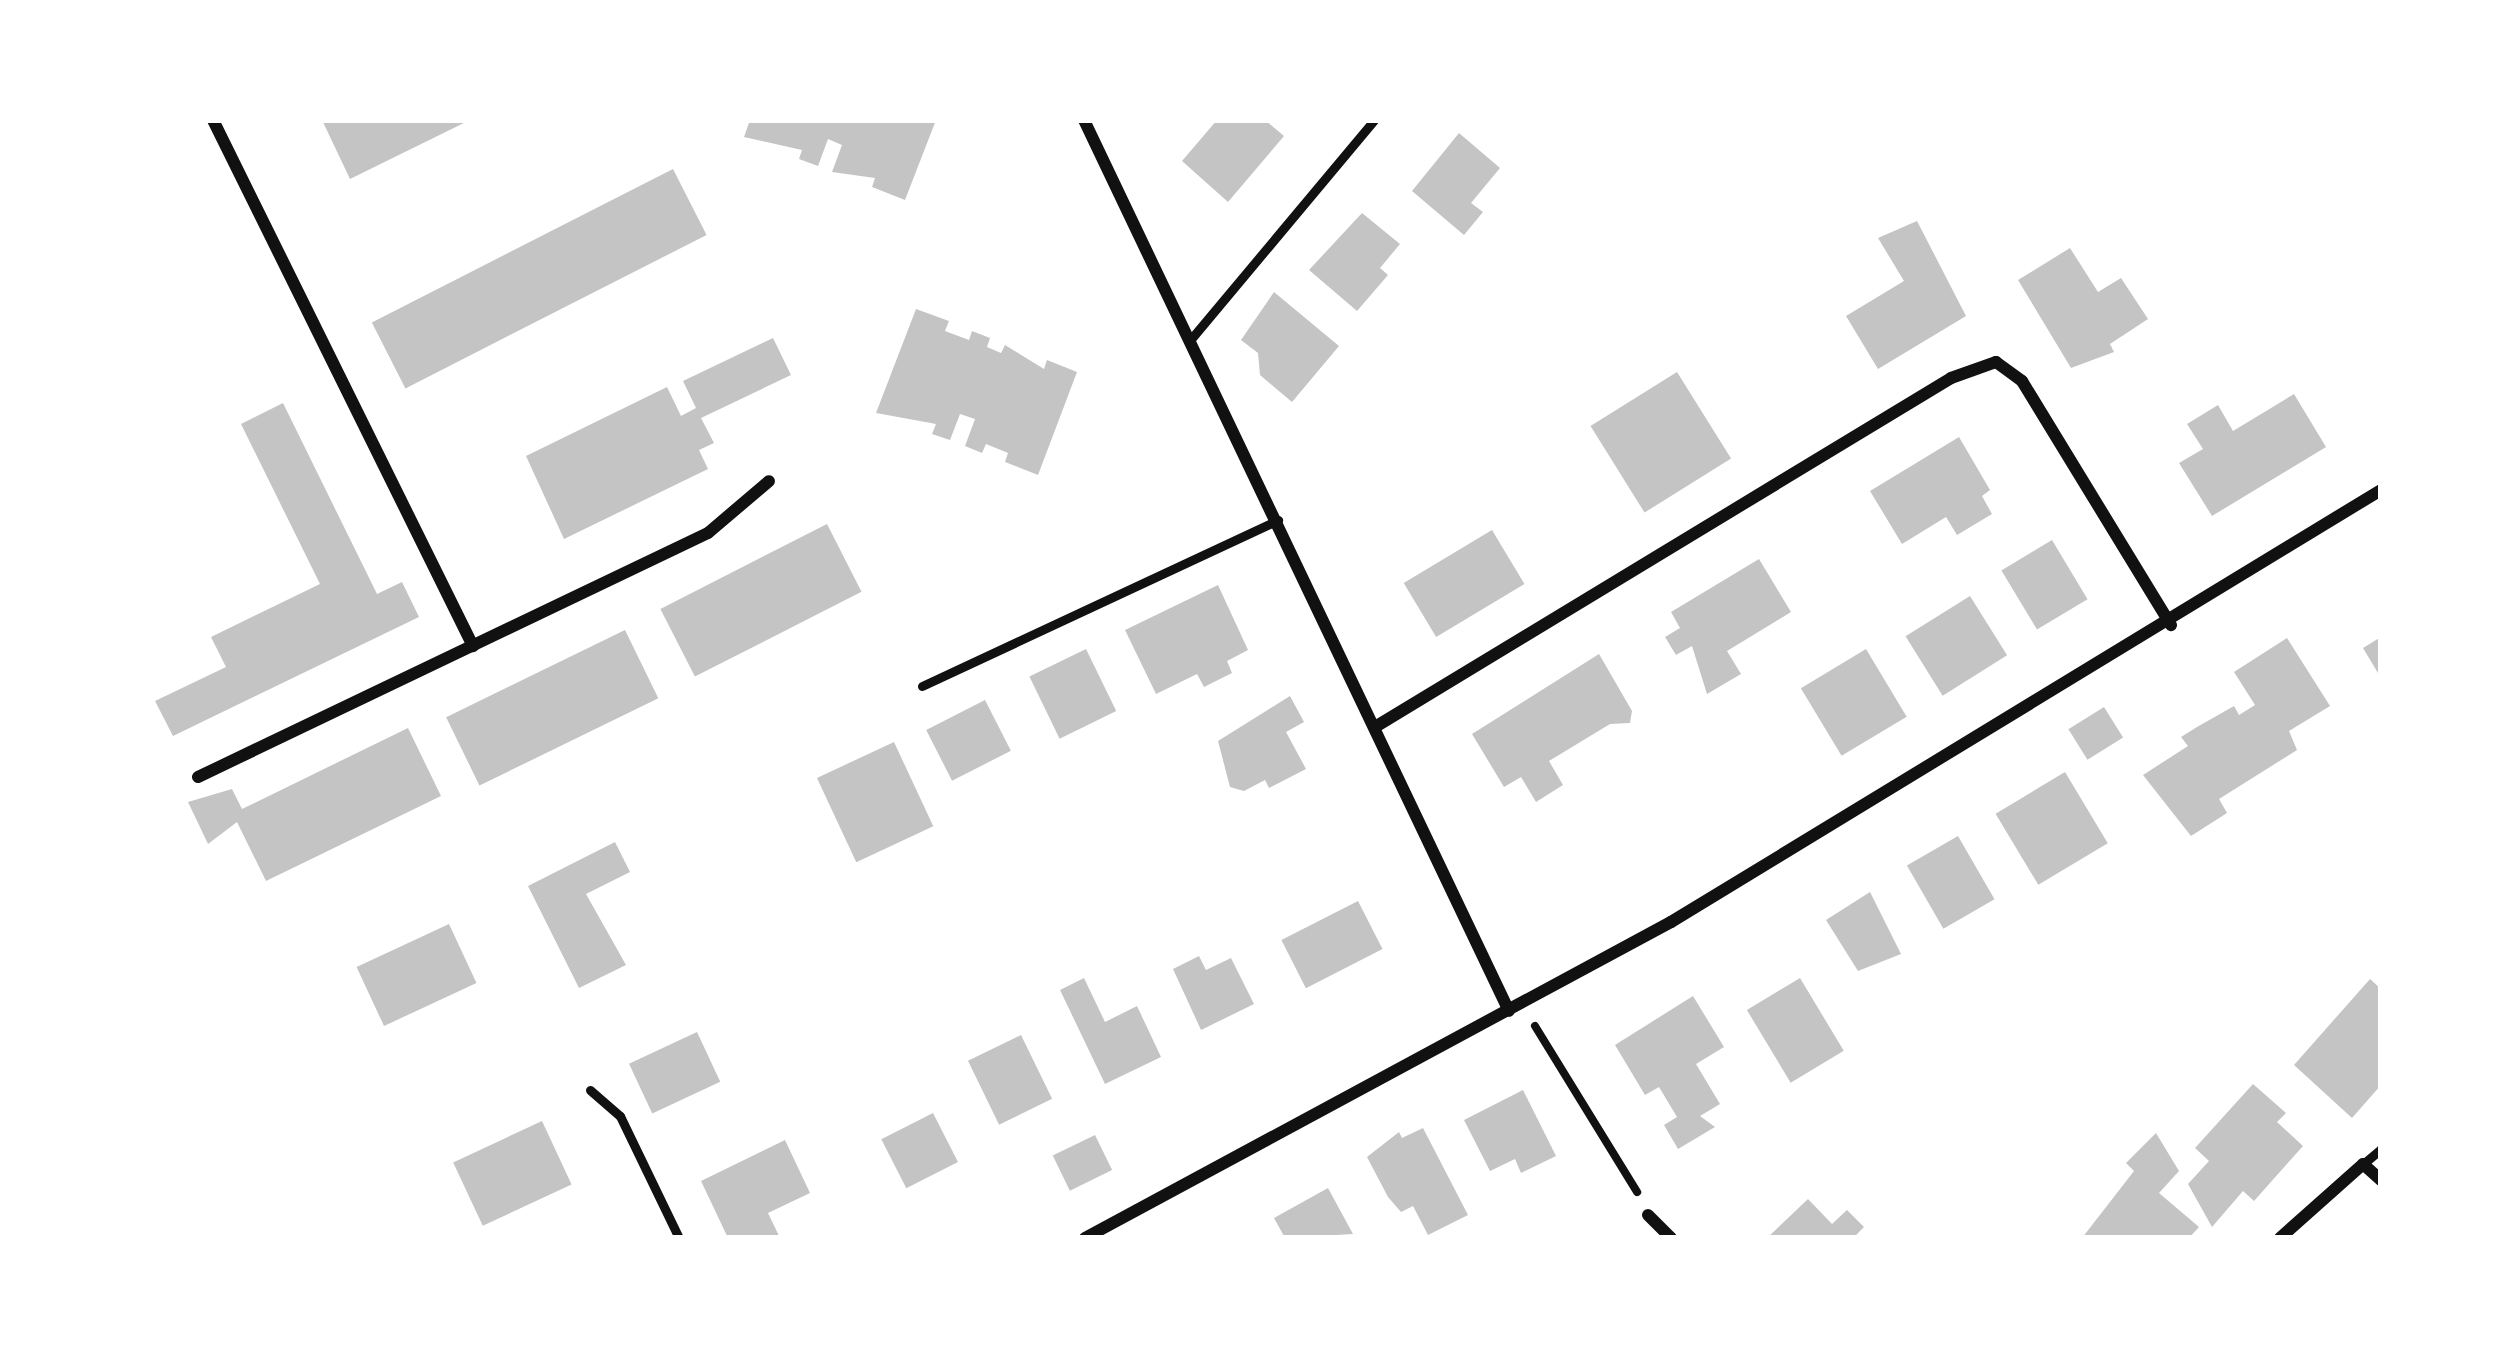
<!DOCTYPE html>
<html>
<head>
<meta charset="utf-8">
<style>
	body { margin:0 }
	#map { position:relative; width:2501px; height:1358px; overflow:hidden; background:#fff; font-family:"DM Sans",sans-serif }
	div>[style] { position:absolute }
	.building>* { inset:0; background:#c4c4c4; transform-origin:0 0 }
	.path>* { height:8px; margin:-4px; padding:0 4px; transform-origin:4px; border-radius:4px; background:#111 }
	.service>* { height:9px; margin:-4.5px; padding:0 4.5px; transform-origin:4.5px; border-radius:4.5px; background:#111 }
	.minor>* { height:12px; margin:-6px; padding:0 6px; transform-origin:6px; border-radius:6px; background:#111 }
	span { translate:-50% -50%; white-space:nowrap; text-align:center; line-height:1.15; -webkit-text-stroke:10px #fff; paint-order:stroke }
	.frame { position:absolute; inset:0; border:123px solid #fff; pointer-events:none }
</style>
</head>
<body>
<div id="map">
	<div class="building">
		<i style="clip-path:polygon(322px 120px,470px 120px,350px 179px)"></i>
		<i style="clip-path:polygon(750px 120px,936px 120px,905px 200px,872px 187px,875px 178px,832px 172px,842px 145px,828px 139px,818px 166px,799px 159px,802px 150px,744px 137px)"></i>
		<i style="clip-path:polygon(1217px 120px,1265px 120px,1284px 136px,1228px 202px,1182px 161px)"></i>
		<i style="clip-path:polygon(1459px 133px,1500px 168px,1471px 203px,1483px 212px,1464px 235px,1412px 191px)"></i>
		<i style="left:673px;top:169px;width:74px;height:338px;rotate:63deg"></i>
		<i style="clip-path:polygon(1362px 213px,1400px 244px,1380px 268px,1388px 275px,1357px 311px,1309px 270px)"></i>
		<i style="clip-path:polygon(1917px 221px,1966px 316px,1878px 369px,1846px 316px,1904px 281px,1878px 238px)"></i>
		<i style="clip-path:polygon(2070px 248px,2098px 292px,2121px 278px,2148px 319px,2110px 344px,2114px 352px,2071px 368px,2018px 280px)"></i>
		<i style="clip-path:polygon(1274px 292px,1339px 346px,1292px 402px,1260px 375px,1258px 353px,1241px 340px)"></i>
		<i style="clip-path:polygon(916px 309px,949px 321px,945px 331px,969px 340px,972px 331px,990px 338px,987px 347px,1001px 353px,1005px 345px,1044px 369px,1047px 360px,1077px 372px,1038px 475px,1005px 462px,1008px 453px,986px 444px,982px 453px,965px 446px,975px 419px,960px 414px,950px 440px,932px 434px,936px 424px,876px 413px)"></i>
		<i style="clip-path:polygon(773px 338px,791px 375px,701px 418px,714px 443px,699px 450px,708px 469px,564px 539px,526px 456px,667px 387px,681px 416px,696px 408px,683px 381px)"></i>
		<i style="left:1677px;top:372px;width:102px;height:102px;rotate:58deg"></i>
		<i style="clip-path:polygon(2294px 394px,2326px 447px,2212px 516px,2179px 463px,2203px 449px,2187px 424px,2218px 405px,2233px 431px)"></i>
		<i style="clip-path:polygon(283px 403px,377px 594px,402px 582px,419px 617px,173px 736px,155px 701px,226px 667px,211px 637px,320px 584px,241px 424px)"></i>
		<i style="clip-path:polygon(1959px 437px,1990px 490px,1982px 496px,1992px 514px,1957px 535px,1946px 517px,1902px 544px,1870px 491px)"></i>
		<i style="left:827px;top:524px;width:76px;height:187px;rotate:63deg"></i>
		<i style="left:1492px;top:530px;width:63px;height:103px;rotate:59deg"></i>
		<i style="left:2052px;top:540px;width:69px;height:59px;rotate:59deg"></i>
		<i style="clip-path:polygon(1759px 559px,1791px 612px,1727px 651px,1741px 674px,1707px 694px,1692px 646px,1676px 655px,1665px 637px,1680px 628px,1671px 612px)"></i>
		<i style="clip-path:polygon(1218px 585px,1248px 650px,1227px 661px,1232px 673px,1204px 687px,1197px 674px,1156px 694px,1125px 630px)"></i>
		<i style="left:1970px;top:596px;width:70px;height:76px;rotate:58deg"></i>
		<i style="left:625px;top:630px;width:76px;height:199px;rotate:64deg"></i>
		<i style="clip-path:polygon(2381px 637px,2381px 678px,2363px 648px)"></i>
		<i style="clip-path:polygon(2287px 638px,2330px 706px,2289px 731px,2297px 750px,2219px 799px,2227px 813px,2191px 836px,2143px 775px,2188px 746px,2181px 737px,2197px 727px,2234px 706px,2239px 715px,2255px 705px,2234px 672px)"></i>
		<i style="left:1086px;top:649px;width:69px;height:63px;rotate:64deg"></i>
		<i style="left:1866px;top:649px;width:79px;height:76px;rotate:59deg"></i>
		<i style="clip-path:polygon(1599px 654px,1632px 711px,1630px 723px,1610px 724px,1549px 761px,1563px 785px,1536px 802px,1521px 777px,1504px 787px,1472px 734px)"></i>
		<i style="clip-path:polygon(1290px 696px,1304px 722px,1286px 732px,1306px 769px,1269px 788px,1265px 780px,1244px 791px,1230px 787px,1218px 741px)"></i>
		<i style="left:985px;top:700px;width:57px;height:66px;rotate:63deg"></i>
		<i style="left:2104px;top:707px;width:36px;height:42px;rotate:58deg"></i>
		<i style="clip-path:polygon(408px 728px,441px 796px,266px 881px,237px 822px,208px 844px,188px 802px,232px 789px,242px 809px)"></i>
		<i style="left:894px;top:742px;width:93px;height:85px;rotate:65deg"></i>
		<i style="left:2065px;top:772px;width:83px;height:81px;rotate:59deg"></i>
		<i style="left:1958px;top:836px;width:73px;height:59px;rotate:60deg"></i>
		<i style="clip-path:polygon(615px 842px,630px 872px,586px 894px,626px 965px,579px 988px,528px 886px)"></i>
		<i style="clip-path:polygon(1870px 892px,1901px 954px,1858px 971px,1826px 920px)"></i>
		<i style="left:1358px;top:901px;width:54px;height:86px;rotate:63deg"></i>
		<i style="left:449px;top:924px;width:65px;height:102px;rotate:65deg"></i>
		<i style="clip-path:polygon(1199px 956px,1206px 970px,1231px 958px,1254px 1004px,1201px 1030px,1173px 969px)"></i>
		<i style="clip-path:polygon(1084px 978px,1105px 1022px,1137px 1006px,1161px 1057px,1105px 1084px,1060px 990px)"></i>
		<i style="left:1800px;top:978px;width:85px;height:62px;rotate:59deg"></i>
		<i style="clip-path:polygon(2370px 979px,2381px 989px,2381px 1085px,2352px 1118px,2294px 1065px)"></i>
		<i style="clip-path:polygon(1693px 996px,1724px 1047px,1696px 1064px,1720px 1104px,1700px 1116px,1715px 1127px,1678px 1149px,1664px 1125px,1677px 1117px,1659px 1087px,1645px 1095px,1615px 1045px)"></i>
		<i style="left:697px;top:1032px;width:55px;height:75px;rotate:65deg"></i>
		<i style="left:1021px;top:1035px;width:71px;height:59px;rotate:64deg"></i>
		<i style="clip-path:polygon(2253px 1084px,2286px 1113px,2277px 1122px,2303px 1146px,2254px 1201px,2243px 1191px,2212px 1227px,2188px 1184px,2209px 1161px,2195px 1148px)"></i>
		<i style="clip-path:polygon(1523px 1090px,1556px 1156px,1521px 1173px,1515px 1159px,1490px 1171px,1464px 1120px)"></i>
		<i style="left:933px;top:1113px;width:55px;height:58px;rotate:63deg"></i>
		<i style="left:542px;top:1121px;width:70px;height:98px;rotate:65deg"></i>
		<i style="clip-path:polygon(1423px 1128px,1468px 1215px,1428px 1235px,1413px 1206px,1401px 1212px,1388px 1197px,1367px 1157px,1399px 1132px,1402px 1138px)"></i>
		<i style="clip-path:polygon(2156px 1133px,2179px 1171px,2159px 1193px,2199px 1227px,2189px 1238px,2082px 1238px,2134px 1171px,2126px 1163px)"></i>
		<i style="left:1095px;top:1135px;width:39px;height:47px;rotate:64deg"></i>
		<i style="clip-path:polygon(785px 1140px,810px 1193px,768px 1213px,780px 1238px,728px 1238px,701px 1181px)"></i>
		<i style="clip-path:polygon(1328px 1188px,1353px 1234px,1285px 1238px,1274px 1218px)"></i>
		<i style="clip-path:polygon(1808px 1199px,1832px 1224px,1847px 1210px,1864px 1227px,1853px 1238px,1767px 1238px)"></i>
	</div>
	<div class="path">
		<i style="left:1535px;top:1026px;width:195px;rotate:58.4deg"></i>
	</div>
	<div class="service">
		<i style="left:1191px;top:339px;width:285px;rotate:-50.1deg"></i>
		<i style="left:922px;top:686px;width:393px;rotate:-25deg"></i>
		<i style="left:590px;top:1090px;width:40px;rotate:41deg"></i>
		<i style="left:620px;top:1116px;width:136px;rotate:64.2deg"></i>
		<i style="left:2363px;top:1164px;width:23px;rotate:-40deg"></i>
	</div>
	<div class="minor">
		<i style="left:213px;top:120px;width:587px;rotate:63.7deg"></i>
		<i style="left:1084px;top:120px;width:987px;rotate:64.5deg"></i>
		<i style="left:1375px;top:727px;width:673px;rotate:-31.21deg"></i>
		<i style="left:1951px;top:378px;width:48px;rotate:-19.6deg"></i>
		<i style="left:1996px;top:362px;width:32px;rotate:36deg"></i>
		<i style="left:2022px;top:381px;width:286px;rotate:58.6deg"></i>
		<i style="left:198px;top:777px;width:565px;rotate:-25.57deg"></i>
		<i style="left:708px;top:533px;width:80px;rotate:-40.4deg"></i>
		<i style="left:1648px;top:1215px;width:33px;rotate:45deg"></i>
		<i style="left:1085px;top:1238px;width:666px;rotate:-28.34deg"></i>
		<i style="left:1671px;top:922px;width:831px;rotate:-31.32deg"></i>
		<i style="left:2280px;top:1238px;width:111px;rotate:-41.7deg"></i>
		<i style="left:2363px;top:1164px;width:24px;rotate:42deg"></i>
	</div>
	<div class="frame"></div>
</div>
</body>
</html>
